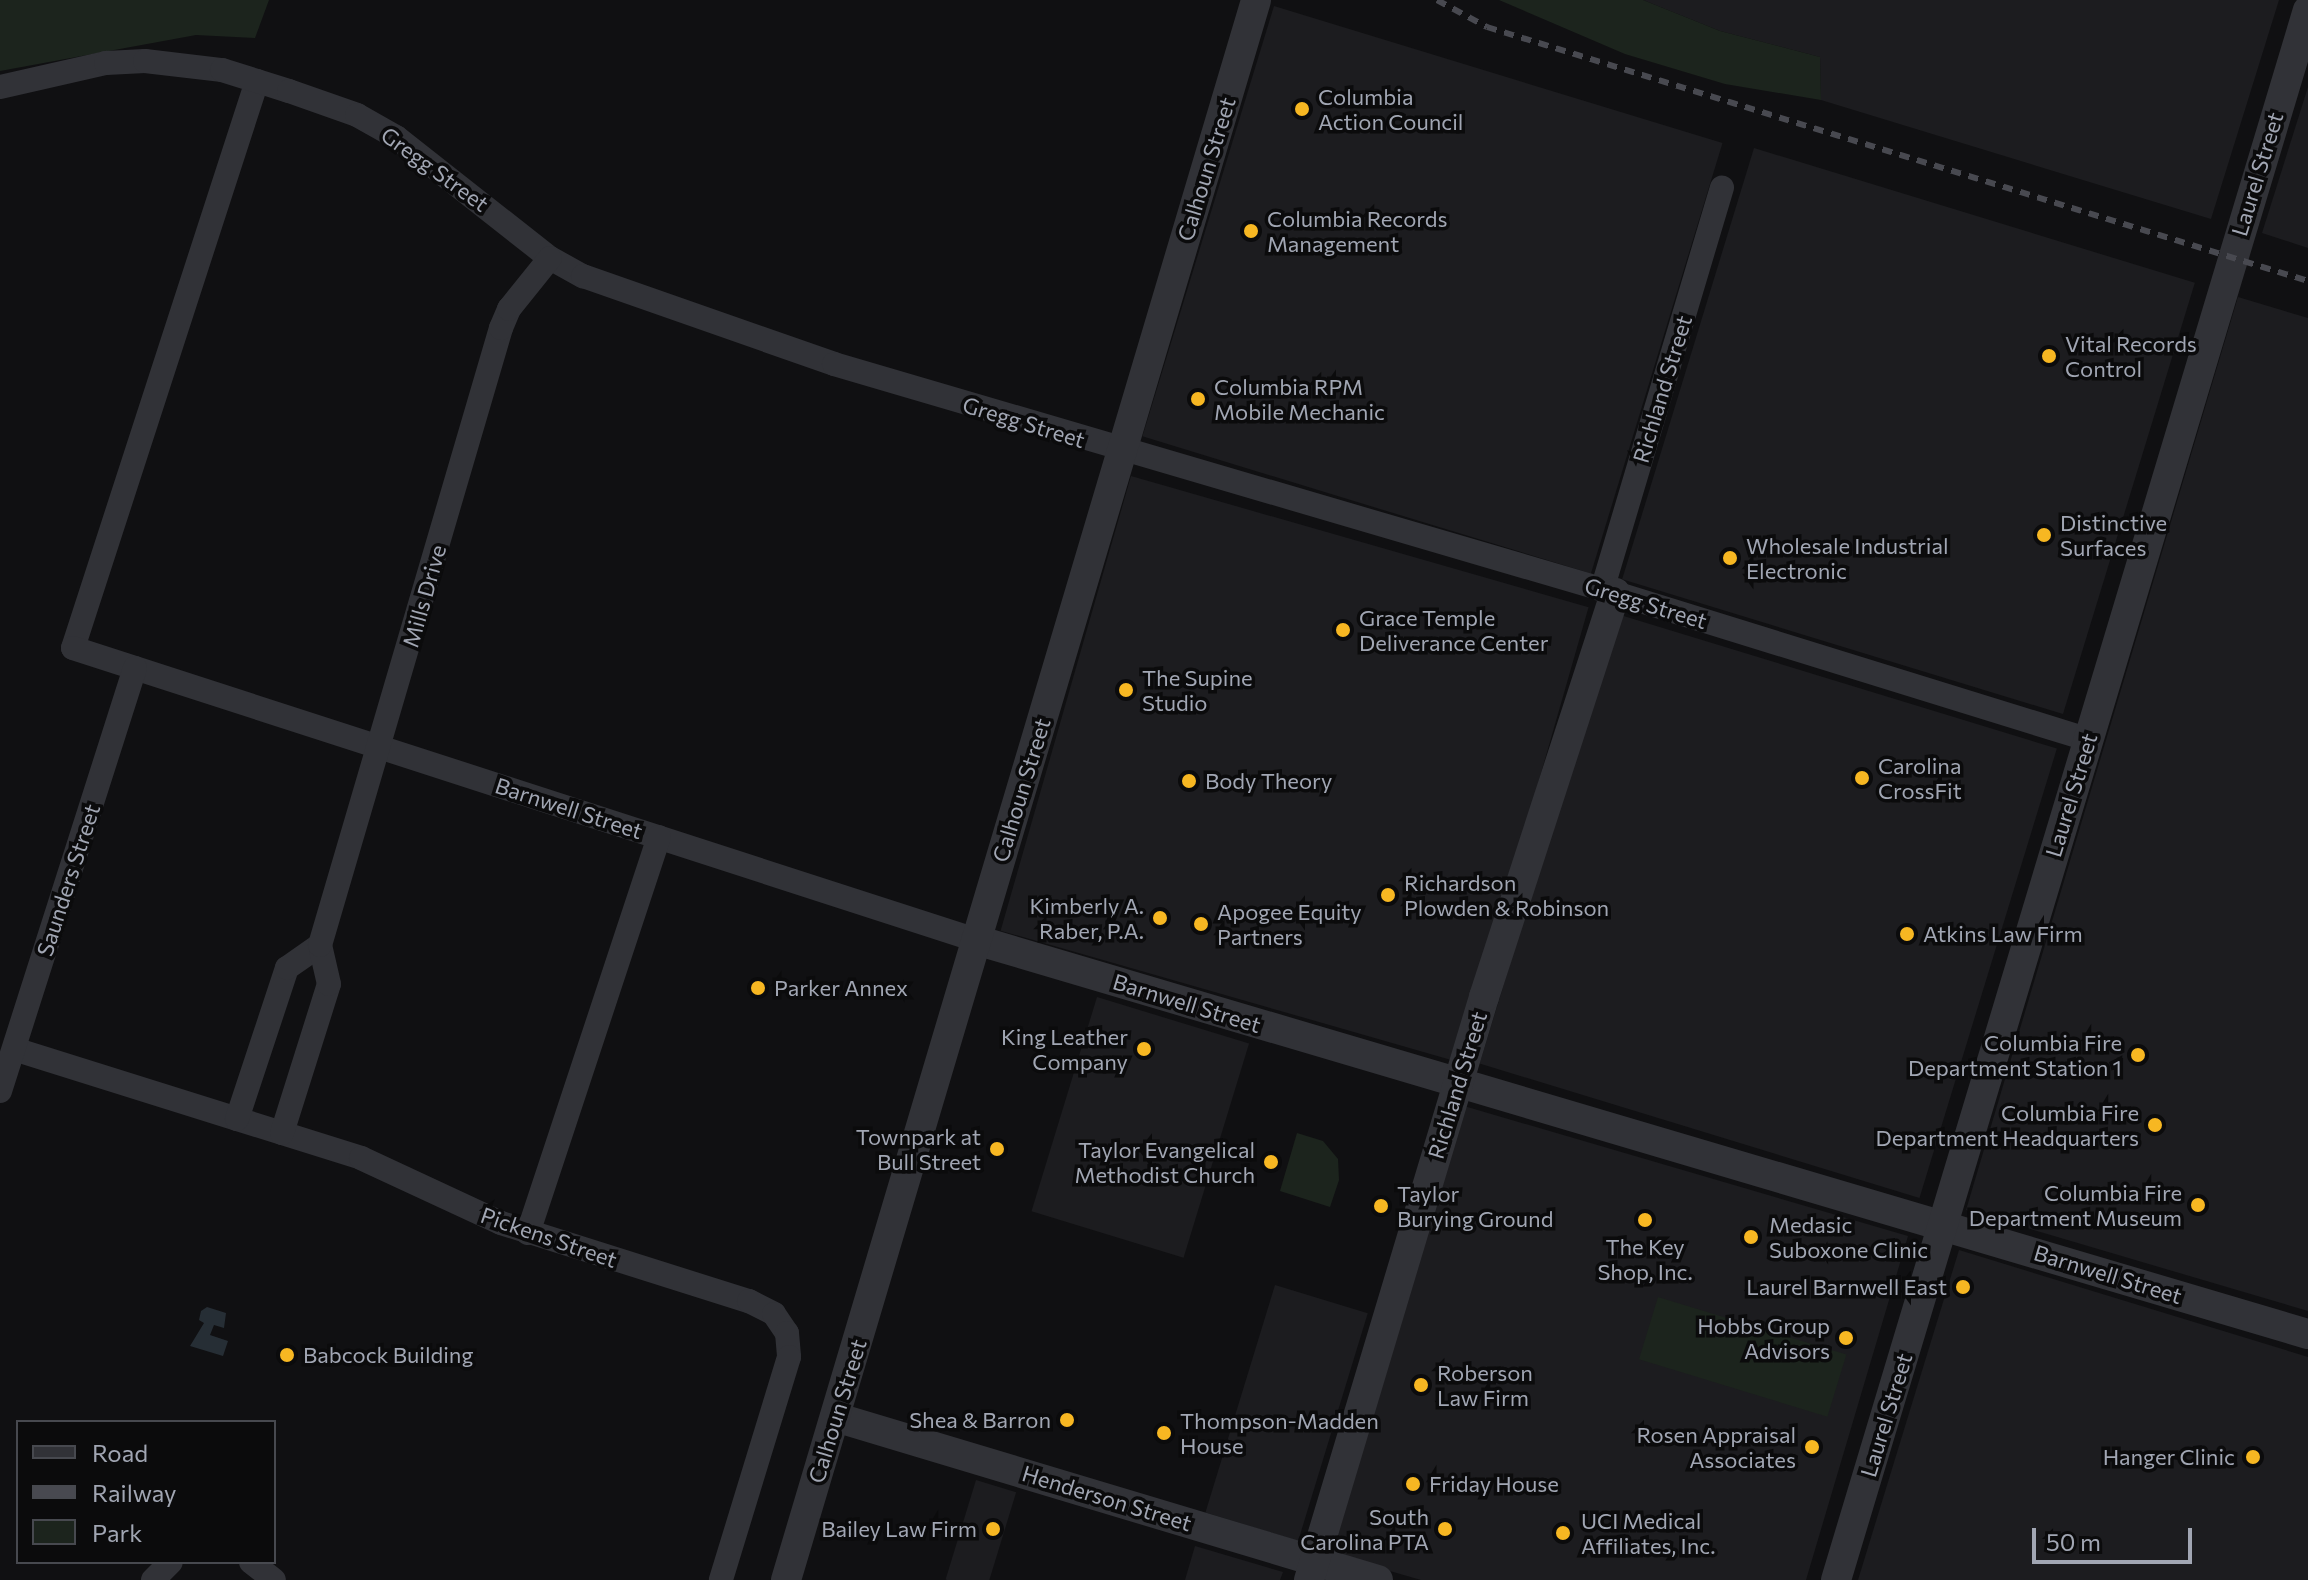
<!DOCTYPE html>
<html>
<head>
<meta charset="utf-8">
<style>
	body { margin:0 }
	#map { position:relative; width:2308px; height:1580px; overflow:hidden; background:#101012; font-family:Commissioner,sans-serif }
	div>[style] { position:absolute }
	.built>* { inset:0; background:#1c1c1f; transform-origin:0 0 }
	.green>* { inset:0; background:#1c241d; transform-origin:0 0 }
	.water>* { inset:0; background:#262e35 }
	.minor>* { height:24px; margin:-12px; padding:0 12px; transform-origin:12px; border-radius:12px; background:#313237 }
	.tertiary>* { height:30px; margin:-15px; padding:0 15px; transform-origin:15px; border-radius:15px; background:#313237 }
	.rail>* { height:6px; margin-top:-3px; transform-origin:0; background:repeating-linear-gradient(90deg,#484950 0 10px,transparent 0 18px) }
	.dots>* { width:22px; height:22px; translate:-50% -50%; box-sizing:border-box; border:4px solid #0b0b0c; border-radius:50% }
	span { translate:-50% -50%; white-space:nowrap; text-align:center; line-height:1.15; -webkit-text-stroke:7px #0b0b0c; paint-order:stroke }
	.poi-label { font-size:22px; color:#a1a6b3 }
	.left { translate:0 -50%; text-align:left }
	.right { translate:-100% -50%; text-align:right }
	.street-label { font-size:22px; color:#a1a6b3 }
	.legend { position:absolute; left:16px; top:1420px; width:260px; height:144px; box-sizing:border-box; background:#0b0b0c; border:2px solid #47494f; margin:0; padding:10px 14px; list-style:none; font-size:24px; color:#a1a6b3 }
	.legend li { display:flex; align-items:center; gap:16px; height:40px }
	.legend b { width:40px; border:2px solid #47494f }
	.scale { position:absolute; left:2032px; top:1528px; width:160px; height:36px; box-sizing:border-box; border:4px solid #a1a6b3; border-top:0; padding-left:10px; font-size:24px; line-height:28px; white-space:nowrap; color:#a1a6b3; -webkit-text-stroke:6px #0b0b0c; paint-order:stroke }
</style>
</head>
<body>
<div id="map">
	<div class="built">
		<i style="clip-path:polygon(1643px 0,2279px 0,2211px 219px,1821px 100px,1820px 57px,1720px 31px)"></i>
		<i style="left:1274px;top:6px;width:469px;height:450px;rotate:17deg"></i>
		<i style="clip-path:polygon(2308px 87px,2308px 248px,2262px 233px)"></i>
		<i style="left:1754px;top:148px;width:461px;height:451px;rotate:17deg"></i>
		<i style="clip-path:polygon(2238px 297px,2308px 318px,2308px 1311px,1966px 1210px)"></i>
		<i style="left:1131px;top:476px;width:476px;height:473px;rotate:16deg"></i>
		<i style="left:1617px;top:614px;width:460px;height:470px;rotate:17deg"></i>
		<i style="left:1097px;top:997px;width:159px;height:224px;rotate:17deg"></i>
		<i style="clip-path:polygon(1464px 1106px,1908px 1236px,1806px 1580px,1421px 1580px,1331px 1554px)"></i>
		<i style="clip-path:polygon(1959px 1250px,2308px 1357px,2308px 1580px,1858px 1580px)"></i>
		<i style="left:1275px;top:1285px;width:97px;height:238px;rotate:17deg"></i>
		<i style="left:976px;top:1480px;width:42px;height:104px;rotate:17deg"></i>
		<i style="clip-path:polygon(1195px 1546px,1283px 1572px,1280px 1580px,1185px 1580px)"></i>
	</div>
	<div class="green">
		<i style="clip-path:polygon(0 0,269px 0,255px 38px,196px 35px,0 71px)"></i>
		<i style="clip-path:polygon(1499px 0,1643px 0,1720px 31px,1820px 57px,1821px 100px,1725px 84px,1625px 54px)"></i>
		<i style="clip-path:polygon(1297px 1133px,1323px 1141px,1338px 1159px,1339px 1180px,1330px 1207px,1280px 1191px)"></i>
		<i style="left:1658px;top:1297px;width:197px;height:65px;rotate:17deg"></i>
	</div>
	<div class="water">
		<i style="clip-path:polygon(207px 1307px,226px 1313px,224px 1328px,214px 1325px,210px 1335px,228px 1341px,223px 1356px,190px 1346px,204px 1323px,199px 1320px,201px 1311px)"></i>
	</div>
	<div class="minor">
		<i style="left:257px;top:81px;width:596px;rotate:107.98deg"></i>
		<i style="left:73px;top:648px;width:949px;rotate:17.92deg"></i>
		<i style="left:0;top:87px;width:109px;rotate:-12.8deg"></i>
		<i style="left:106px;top:63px;width:39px;rotate:-3deg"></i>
		<i style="left:145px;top:61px;width:78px;rotate:6.7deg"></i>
		<i style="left:222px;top:70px;width:70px;rotate:17.4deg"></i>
		<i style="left:289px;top:91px;width:72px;rotate:19.4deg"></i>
		<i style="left:357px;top:115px;width:45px;rotate:29.4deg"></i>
		<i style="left:396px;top:137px;width:196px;rotate:38.2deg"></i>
		<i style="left:550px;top:258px;width:38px;rotate:29deg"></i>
		<i style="left:583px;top:276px;width:266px;rotate:19.3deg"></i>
		<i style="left:834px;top:364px;width:814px;rotate:16.34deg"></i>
		<i style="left:1615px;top:593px;width:495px;rotate:17.2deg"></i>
		<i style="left:1602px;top:590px;width:420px;rotate:-73.4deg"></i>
		<i style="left:14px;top:1049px;width:364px;rotate:17.4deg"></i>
		<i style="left:361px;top:1158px;width:154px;rotate:24.9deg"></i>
		<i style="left:501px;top:1223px;width:260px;rotate:17.5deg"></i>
		<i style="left:749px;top:1301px;width:28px;rotate:27deg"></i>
		<i style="left:774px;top:1314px;width:23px;rotate:56deg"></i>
		<i style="left:787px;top:1333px;width:24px;rotate:85deg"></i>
		<i style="left:789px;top:1357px;width:233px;rotate:107deg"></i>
		<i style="left:0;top:1091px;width:444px;rotate:-72.3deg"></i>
		<i style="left:237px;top:1119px;width:159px;rotate:-71.7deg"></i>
		<i style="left:287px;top:968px;width:40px;rotate:-34.9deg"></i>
		<i style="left:282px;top:1133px;width:156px;rotate:-72.5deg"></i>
		<i style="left:329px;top:984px;width:40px;rotate:-103deg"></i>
		<i style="left:320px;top:945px;width:643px;rotate:-73.65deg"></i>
		<i style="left:501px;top:328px;width:21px;rotate:-67deg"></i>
		<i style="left:509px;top:309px;width:65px;rotate:-51.2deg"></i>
		<i style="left:528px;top:1233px;width:417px;rotate:-71.7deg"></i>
		<i style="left:251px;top:1562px;width:29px;rotate:38deg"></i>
		<i style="left:153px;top:1580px;width:25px;rotate:-45deg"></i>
	</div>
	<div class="tertiary">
		<i style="left:976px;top:940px;width:1389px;rotate:16.48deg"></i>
		<i style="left:835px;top:1417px;width:567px;rotate:16.71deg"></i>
		<i style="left:786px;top:1580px;width:1648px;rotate:-73.43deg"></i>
		<i style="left:1309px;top:1580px;width:609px;rotate:-73.29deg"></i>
		<i style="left:1484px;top:997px;width:425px;rotate:-72deg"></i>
		<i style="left:1836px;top:1580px;width:1639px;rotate:-73.27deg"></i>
	</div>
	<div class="rail">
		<i style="left:1437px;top:0;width:57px;rotate:28.4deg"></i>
		<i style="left:1487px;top:27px;width:859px;rotate:17.19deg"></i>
	</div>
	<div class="dots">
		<i style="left:1302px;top:109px;background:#f7b722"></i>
		<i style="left:1251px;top:231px;background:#f7b722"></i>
		<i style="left:2049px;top:356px;background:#f7b722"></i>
		<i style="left:1198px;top:399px;background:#f7b722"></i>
		<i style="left:2044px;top:535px;background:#f7b722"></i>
		<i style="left:1730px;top:558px;background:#f7b722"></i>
		<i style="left:1343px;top:630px;background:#f7b722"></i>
		<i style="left:1126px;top:690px;background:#f7b722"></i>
		<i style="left:1862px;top:778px;background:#f7b722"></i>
		<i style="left:1189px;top:781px;background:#f7b722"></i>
		<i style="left:1388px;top:895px;background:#f7b722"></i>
		<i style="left:1160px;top:918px;background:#f7b722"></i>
		<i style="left:1201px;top:924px;background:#f7b722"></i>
		<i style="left:1907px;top:934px;background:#f7b722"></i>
		<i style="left:758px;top:988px;background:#f7b722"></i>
		<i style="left:1144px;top:1049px;background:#f7b722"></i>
		<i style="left:2138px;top:1055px;background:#f7b722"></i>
		<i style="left:2155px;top:1125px;background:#f7b722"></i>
		<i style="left:997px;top:1149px;background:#f7b722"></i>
		<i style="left:1271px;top:1162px;background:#f7b722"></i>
		<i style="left:2198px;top:1205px;background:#f7b722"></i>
		<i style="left:1381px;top:1206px;background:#f7b722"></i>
		<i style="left:1645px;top:1220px;background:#f7b722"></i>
		<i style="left:1751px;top:1237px;background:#f7b722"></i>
		<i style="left:1963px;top:1287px;background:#f7b722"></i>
		<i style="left:1846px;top:1338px;background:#f7b722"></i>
		<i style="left:287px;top:1355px;background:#f7b722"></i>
		<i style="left:1421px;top:1385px;background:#f7b722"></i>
		<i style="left:1067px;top:1420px;background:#f7b722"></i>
		<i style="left:1164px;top:1433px;background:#f7b722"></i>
		<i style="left:1812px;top:1447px;background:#f7b722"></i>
		<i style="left:2253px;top:1457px;background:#f7b722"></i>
		<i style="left:1413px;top:1484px;background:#f7b722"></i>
		<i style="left:993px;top:1529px;background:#f7b722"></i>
		<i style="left:1445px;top:1529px;background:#f7b722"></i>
		<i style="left:1563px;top:1533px;background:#f7b722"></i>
	</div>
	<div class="poi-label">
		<span class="left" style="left:1318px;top:109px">Columbia<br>Action Council</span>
		<span class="left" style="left:1267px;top:231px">Columbia Records<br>Management</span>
		<span class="left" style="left:2065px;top:356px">Vital Records<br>Control</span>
		<span class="left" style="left:1214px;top:399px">Columbia RPM<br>Mobile Mechanic</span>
		<span class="left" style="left:2060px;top:535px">Distinctive<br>Surfaces</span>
		<span class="left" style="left:1746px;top:558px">Wholesale Industrial<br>Electronic</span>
		<span class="left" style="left:1359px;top:630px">Grace Temple<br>Deliverance Center</span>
		<span class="left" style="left:1142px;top:690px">The Supine<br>Studio</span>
		<span class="left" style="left:1878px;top:778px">Carolina<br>CrossFit</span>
		<span class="left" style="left:1205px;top:781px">Body Theory</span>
		<span class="left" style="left:1404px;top:895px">Richardson<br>Plowden &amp; Robinson</span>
		<span class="right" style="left:1144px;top:918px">Kimberly A.<br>Raber, P.A.</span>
		<span class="left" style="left:1217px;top:924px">Apogee Equity<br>Partners</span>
		<span class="left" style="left:1923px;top:934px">Atkins Law Firm</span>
		<span class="left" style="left:774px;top:988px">Parker Annex</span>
		<span class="right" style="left:1128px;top:1049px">King Leather<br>Company</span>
		<span class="right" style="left:2122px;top:1055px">Columbia Fire<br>Department Station 1</span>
		<span class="right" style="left:2139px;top:1125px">Columbia Fire<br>Department Headquarters</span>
		<span class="right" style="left:981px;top:1149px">Townpark at<br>Bull Street</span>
		<span class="right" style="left:1255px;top:1162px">Taylor Evangelical<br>Methodist Church</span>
		<span class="right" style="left:2182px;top:1205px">Columbia Fire<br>Department Museum</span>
		<span class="left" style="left:1397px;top:1206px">Taylor<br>Burying Ground</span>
		<span class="left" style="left:1769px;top:1237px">Medasic<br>Suboxone Clinic</span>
		<span style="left:1645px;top:1259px">The Key<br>Shop, Inc.</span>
		<span class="right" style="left:1947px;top:1287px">Laurel Barnwell East</span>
		<span class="right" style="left:1830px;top:1338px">Hobbs Group<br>Advisors</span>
		<span class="left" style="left:303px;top:1355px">Babcock Building</span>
		<span class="left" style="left:1437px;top:1385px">Roberson<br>Law Firm</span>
		<span class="right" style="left:1051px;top:1420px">Shea &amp; Barron</span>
		<span class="left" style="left:1180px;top:1433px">Thompson-Madden<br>House</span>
		<span class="right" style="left:1796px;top:1447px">Rosen Appraisal<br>Associates</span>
		<span class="right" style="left:2235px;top:1457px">Hanger Clinic</span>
		<span class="left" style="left:1429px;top:1484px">Friday House</span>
		<span class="right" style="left:1429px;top:1529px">South<br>Carolina PTA</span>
		<span class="left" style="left:1581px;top:1533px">UCI Medical<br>Affiliates, Inc.</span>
		<span class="right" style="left:977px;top:1529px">Bailey Law Firm</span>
	</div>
	<div class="street-label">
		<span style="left:435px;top:169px;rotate:36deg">Gregg Street</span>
		<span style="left:1206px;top:169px;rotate:-73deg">Calhoun Street</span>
		<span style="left:2257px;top:174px;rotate:-73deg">Laurel Street</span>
		<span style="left:1662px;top:389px;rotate:-73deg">Richland Street</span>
		<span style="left:1024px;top:422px;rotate:17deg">Gregg Street</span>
		<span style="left:424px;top:596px;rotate:-74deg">Mills Drive</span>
		<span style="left:1646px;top:603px;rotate:17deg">Gregg Street</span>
		<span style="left:1021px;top:790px;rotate:-73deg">Calhoun Street</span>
		<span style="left:2071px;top:795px;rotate:-73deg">Laurel Street</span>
		<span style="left:569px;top:808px;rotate:18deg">Barnwell Street</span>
		<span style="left:68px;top:880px;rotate:-72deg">Saunders Street</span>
		<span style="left:1187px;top:1003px;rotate:17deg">Barnwell Street</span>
		<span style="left:1457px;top:1085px;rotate:-73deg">Richland Street</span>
		<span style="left:549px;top:1237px;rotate:19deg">Pickens Street</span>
		<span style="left:2108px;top:1274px;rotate:17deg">Barnwell Street</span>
		<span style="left:837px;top:1411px;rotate:-73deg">Calhoun Street</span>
		<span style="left:1886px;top:1415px;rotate:-73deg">Laurel Street</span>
		<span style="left:1107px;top:1498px;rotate:17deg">Henderson Street</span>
	</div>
	<ul class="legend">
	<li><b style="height:10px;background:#313237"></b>Road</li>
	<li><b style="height:10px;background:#484950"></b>Railway</li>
	<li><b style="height:22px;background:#1c241d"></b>Park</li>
	</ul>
	<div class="scale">50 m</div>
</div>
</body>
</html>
